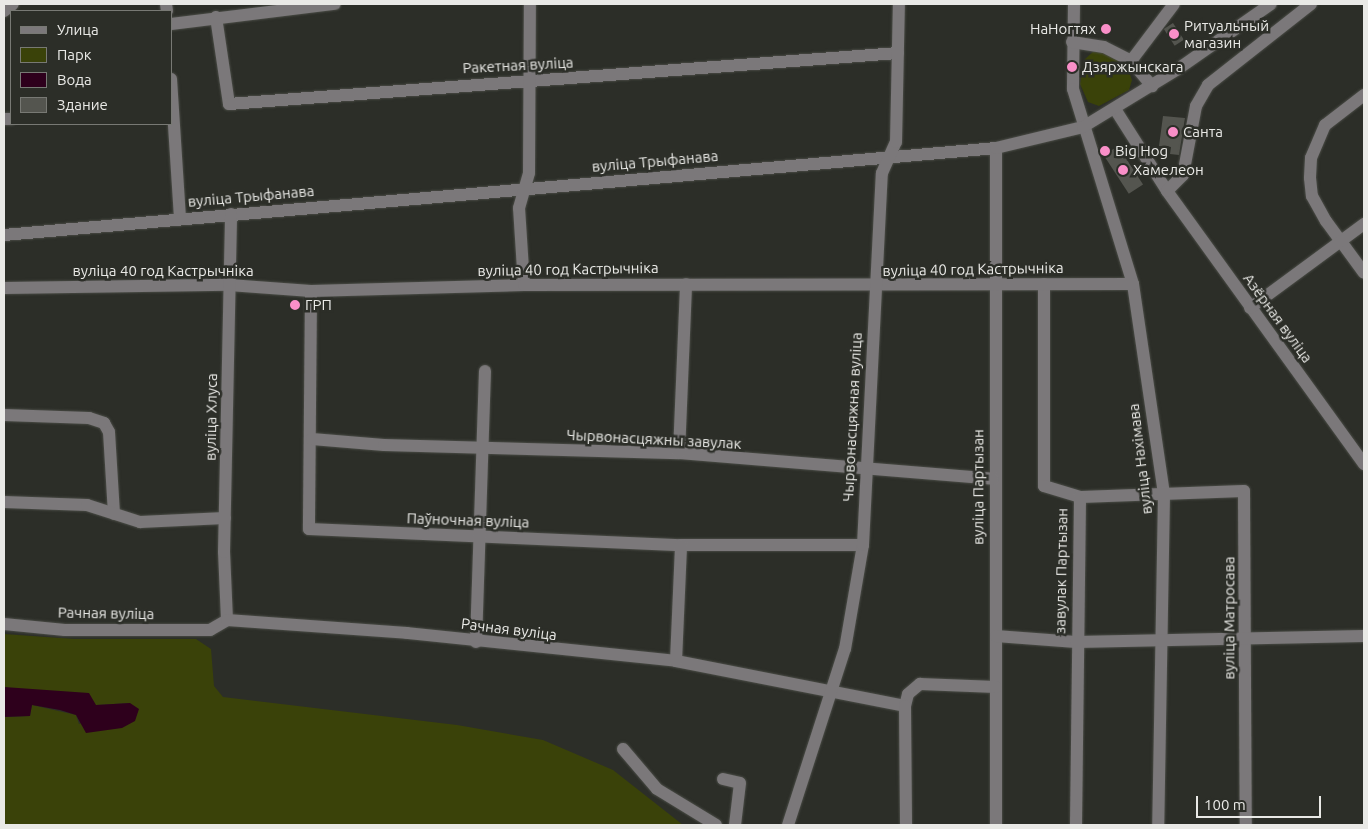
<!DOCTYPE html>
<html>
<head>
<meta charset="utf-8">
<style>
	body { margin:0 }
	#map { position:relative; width:1368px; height:829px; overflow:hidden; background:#2c2e28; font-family:Ubuntu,sans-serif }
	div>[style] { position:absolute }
	.green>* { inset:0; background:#3a4209 }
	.water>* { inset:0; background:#2e001c }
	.building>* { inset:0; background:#54554f; transform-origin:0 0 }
	.roads { filter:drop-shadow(0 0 1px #4a4c46) drop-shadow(0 0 1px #4a4c46) }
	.minor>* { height:12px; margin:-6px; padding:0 6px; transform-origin:6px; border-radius:6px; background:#7b787a }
	.dots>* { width:14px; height:14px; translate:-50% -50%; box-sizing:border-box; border:2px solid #2c2e28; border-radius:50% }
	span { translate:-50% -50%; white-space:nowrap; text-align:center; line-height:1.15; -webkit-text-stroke:5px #2c2e28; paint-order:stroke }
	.poi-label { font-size:15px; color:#e9e9e6 }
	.left { translate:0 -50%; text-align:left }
	.right { translate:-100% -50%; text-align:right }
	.street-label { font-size:15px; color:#e9e9e6 }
	.frame { position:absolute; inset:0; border:5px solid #e9e9e6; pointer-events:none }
	.legend { position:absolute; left:10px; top:10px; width:162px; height:115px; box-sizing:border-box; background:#2c2e28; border:1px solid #787974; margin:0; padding:6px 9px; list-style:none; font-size:15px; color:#e9e9e6 }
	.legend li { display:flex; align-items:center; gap:10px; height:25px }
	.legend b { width:25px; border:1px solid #787974 }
	.scale { position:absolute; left:1196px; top:796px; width:125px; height:22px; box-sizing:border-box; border:2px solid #e9e9e6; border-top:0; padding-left:6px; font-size:15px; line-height:18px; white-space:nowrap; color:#e9e9e6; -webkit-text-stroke:4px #2c2e28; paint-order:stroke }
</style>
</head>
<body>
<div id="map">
	<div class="green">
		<i style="clip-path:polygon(1096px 49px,1126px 64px,1132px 80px,1129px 90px,1099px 106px,1088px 102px,1080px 84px,1084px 60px)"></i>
		<i style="clip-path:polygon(4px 634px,74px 639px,196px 639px,211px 649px,214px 686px,223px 697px,457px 725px,543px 740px,613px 770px,683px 825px,4px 825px,4px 717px,30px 716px,32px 705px,76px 715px,79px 724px,130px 703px,96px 705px,4px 687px)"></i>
	</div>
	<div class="water">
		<i style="clip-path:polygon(4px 687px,89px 693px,96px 705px,130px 703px,139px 709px,135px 721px,122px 728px,86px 733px,76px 715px,60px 710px,32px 705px,30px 716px,4px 717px)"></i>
	</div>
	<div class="building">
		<i style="left:1173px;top:23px;width:20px;height:11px;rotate:57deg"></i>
		<i style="clip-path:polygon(1163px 116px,1185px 118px,1179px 155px,1170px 154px,1171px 147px,1159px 146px)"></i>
		<i style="left:1118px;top:146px;width:46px;height:17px;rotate:57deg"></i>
	</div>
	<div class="roads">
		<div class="minor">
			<i style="left:166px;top:4px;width:7px;rotate:82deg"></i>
			<i style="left:1074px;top:4px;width:85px;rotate:90.7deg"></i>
			<i style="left:1073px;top:89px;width:204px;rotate:72.9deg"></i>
			<i style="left:1133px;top:284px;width:213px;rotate:81.6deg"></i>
			<i style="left:1164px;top:495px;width:330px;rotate:91deg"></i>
			<i style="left:4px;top:11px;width:11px;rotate:-38deg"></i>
			<i style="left:216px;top:17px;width:88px;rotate:81.5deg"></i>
			<i style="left:229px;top:104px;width:671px;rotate:-4.36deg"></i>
			<i style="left:171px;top:24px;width:165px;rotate:-7deg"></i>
			<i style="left:1072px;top:42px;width:32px;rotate:9deg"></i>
			<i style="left:1104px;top:47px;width:30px;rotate:27deg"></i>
			<i style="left:1131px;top:61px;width:33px;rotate:50deg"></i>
			<i style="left:1131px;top:61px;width:71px;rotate:-53deg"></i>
			<i style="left:171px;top:79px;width:140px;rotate:86.3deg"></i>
			<i style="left:1364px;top:95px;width:49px;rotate:142.4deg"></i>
			<i style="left:1325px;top:125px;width:36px;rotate:113deg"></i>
			<i style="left:1311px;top:158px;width:20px;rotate:93deg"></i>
			<i style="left:1310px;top:178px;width:18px;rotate:84deg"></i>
			<i style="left:1312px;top:196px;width:29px;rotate:61deg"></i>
			<i style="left:1326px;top:221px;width:64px;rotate:53.8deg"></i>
			<i style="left:1115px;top:109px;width:97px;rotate:57.6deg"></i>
			<i style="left:1167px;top:191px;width:337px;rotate:54.2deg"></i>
			<i style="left:4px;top:119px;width:7px"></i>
			<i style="left:996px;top:148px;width:677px;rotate:90deg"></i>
			<i style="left:1167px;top:191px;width:23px;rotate:-45deg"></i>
			<i style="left:1183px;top:175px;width:70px;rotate:-79.3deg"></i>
			<i style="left:1196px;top:106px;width:24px;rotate:-60deg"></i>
			<i style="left:1208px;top:85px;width:131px;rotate:-38.2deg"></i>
			<i style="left:4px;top:235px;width:996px;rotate:-5.01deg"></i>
			<i style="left:996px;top:148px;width:89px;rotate:-13.6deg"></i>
			<i style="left:1083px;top:127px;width:111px;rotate:-31.4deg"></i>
			<i style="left:1178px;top:69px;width:113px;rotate:-35deg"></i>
			<i style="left:1044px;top:284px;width:202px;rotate:90deg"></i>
			<i style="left:1044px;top:486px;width:38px;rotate:17deg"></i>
			<i style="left:1080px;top:497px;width:164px;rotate:-2.1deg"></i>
			<i style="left:1244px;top:491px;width:334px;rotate:89.7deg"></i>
			<i style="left:524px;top:285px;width:77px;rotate:-93.7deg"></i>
			<i style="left:519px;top:208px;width:36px;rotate:-74deg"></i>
			<i style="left:529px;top:173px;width:169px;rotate:-89.7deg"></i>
			<i style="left:4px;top:288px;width:225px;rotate:-0.8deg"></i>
			<i style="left:229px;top:285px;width:82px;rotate:4.2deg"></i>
			<i style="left:311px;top:291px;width:213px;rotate:-1.6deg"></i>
			<i style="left:524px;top:285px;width:609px;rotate:-0.09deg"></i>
			<i style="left:311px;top:291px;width:238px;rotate:90.5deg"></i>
			<i style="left:309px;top:529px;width:372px;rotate:2.5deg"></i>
			<i style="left:681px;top:545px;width:182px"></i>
			<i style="left:1250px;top:308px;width:142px;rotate:-36.4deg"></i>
			<i style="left:4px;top:415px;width:85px;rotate:2deg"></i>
			<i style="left:89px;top:418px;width:16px;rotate:18deg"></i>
			<i style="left:104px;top:423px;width:10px;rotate:61deg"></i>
			<i style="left:109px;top:432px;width:82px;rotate:86.5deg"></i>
			<i style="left:312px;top:439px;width:72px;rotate:4.8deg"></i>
			<i style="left:384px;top:445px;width:295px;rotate:1.6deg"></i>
			<i style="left:679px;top:453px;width:315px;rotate:4.7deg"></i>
			<i style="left:679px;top:453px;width:169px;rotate:-87.6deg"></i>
			<i style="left:4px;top:502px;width:83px;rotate:2.1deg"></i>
			<i style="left:87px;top:505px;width:56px;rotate:17.8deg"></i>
			<i style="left:140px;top:522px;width:85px;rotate:-2.7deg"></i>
			<i style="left:227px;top:620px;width:68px;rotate:-92.5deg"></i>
			<i style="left:224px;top:552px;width:338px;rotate:-88.8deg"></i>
			<i style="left:4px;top:624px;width:61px;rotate:5.6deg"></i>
			<i style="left:65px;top:630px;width:145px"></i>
			<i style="left:210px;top:630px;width:20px;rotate:-30deg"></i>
			<i style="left:227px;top:620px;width:180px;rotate:4.1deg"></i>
			<i style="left:407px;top:633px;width:270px;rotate:5.9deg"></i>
			<i style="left:676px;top:661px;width:233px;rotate:11.1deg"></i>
			<i style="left:905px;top:706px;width:12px;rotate:-76deg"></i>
			<i style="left:908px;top:694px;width:16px;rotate:-40deg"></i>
			<i style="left:920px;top:684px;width:76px;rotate:2.3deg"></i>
			<i style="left:996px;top:636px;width:80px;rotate:4.3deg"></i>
			<i style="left:1076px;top:642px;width:288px;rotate:-1.2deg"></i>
			<i style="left:476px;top:642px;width:271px;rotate:-88.1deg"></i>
			<i style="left:676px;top:661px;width:116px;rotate:-87.5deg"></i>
			<i style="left:905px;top:706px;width:119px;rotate:89.5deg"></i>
			<i style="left:623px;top:749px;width:52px;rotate:49.6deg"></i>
			<i style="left:657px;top:789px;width:69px;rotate:31.4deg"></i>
			<i style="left:723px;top:779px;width:17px;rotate:13deg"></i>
			<i style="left:740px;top:783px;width:42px;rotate:96.8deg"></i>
			<i style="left:788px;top:825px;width:185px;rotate:-72.1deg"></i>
			<i style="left:845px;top:649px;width:106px;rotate:-80.2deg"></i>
			<i style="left:863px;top:545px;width:372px;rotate:-87.1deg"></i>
			<i style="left:882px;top:173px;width:34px;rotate:-66deg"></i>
			<i style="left:896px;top:142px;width:138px;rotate:-88.8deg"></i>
			<i style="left:1076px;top:825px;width:328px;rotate:-89.3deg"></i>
		</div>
	</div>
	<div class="dots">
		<i style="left:1106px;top:29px;background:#f98fc8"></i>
		<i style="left:1174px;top:34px;background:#f98fc8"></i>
		<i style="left:1072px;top:67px;background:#f98fc8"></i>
		<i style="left:1173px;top:132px;background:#f98fc8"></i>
		<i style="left:1105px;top:151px;background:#f98fc8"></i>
		<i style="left:1123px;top:170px;background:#f98fc8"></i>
		<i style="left:295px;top:305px;background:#f98fc8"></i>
	</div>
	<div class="poi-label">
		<span class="left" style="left:1184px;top:34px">Ритуальный<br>магазин</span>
		<span class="right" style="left:1096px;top:29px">НаНогтях</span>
		<span class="left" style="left:1082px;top:67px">Дзяржынскага</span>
		<span class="left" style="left:1183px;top:132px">Санта</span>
		<span class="left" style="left:1115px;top:151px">Big Hog</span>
		<span class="left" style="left:1133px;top:170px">Хамелеон</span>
		<span class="left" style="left:305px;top:305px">ГРП</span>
	</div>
	<div class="street-label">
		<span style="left:518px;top:65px;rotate:-3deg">Ракетная вуліца</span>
		<span style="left:655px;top:161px;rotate:-5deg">вуліца Трыфанава</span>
		<span style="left:251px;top:196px;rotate:-5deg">вуліца Трыфанава</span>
		<span style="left:568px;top:269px;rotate:-1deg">вуліца 40 год Кастрычніка</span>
		<span style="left:973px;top:269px;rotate:-1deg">вуліца 40 год Кастрычніка</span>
		<span style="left:163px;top:271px">вуліца 40 год Кастрычніка</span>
		<span style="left:1278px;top:318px;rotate:54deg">Азёрная вуліца</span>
		<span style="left:211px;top:417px;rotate:-89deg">вуліца Хлуса</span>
		<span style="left:852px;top:417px;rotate:-87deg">Чырвонасцяжная вуліца</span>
		<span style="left:654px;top:439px;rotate:3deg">Чырвонасцяжны завулак</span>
		<span style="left:1140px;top:459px;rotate:-97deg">вуліца Нахімава</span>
		<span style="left:978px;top:487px;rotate:-90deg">вуліца Партызан</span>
		<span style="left:468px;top:520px;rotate:2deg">Паўночная вуліца</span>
		<span style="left:1061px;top:571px;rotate:-89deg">завулак Партызан</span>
		<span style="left:106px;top:613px;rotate:1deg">Рачная вуліца</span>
		<span style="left:1229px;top:618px;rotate:-90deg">вуліца Матросава</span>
		<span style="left:509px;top:629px;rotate:7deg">Рачная вуліца</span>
	</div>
	<div class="frame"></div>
	<ul class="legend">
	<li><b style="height:6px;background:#7b787a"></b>Улица</li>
	<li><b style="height:14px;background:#3a4209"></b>Парк</li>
	<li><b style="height:14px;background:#2e001c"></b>Вода</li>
	<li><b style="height:14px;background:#54554f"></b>Здание</li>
	</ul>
	<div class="scale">100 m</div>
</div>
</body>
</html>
